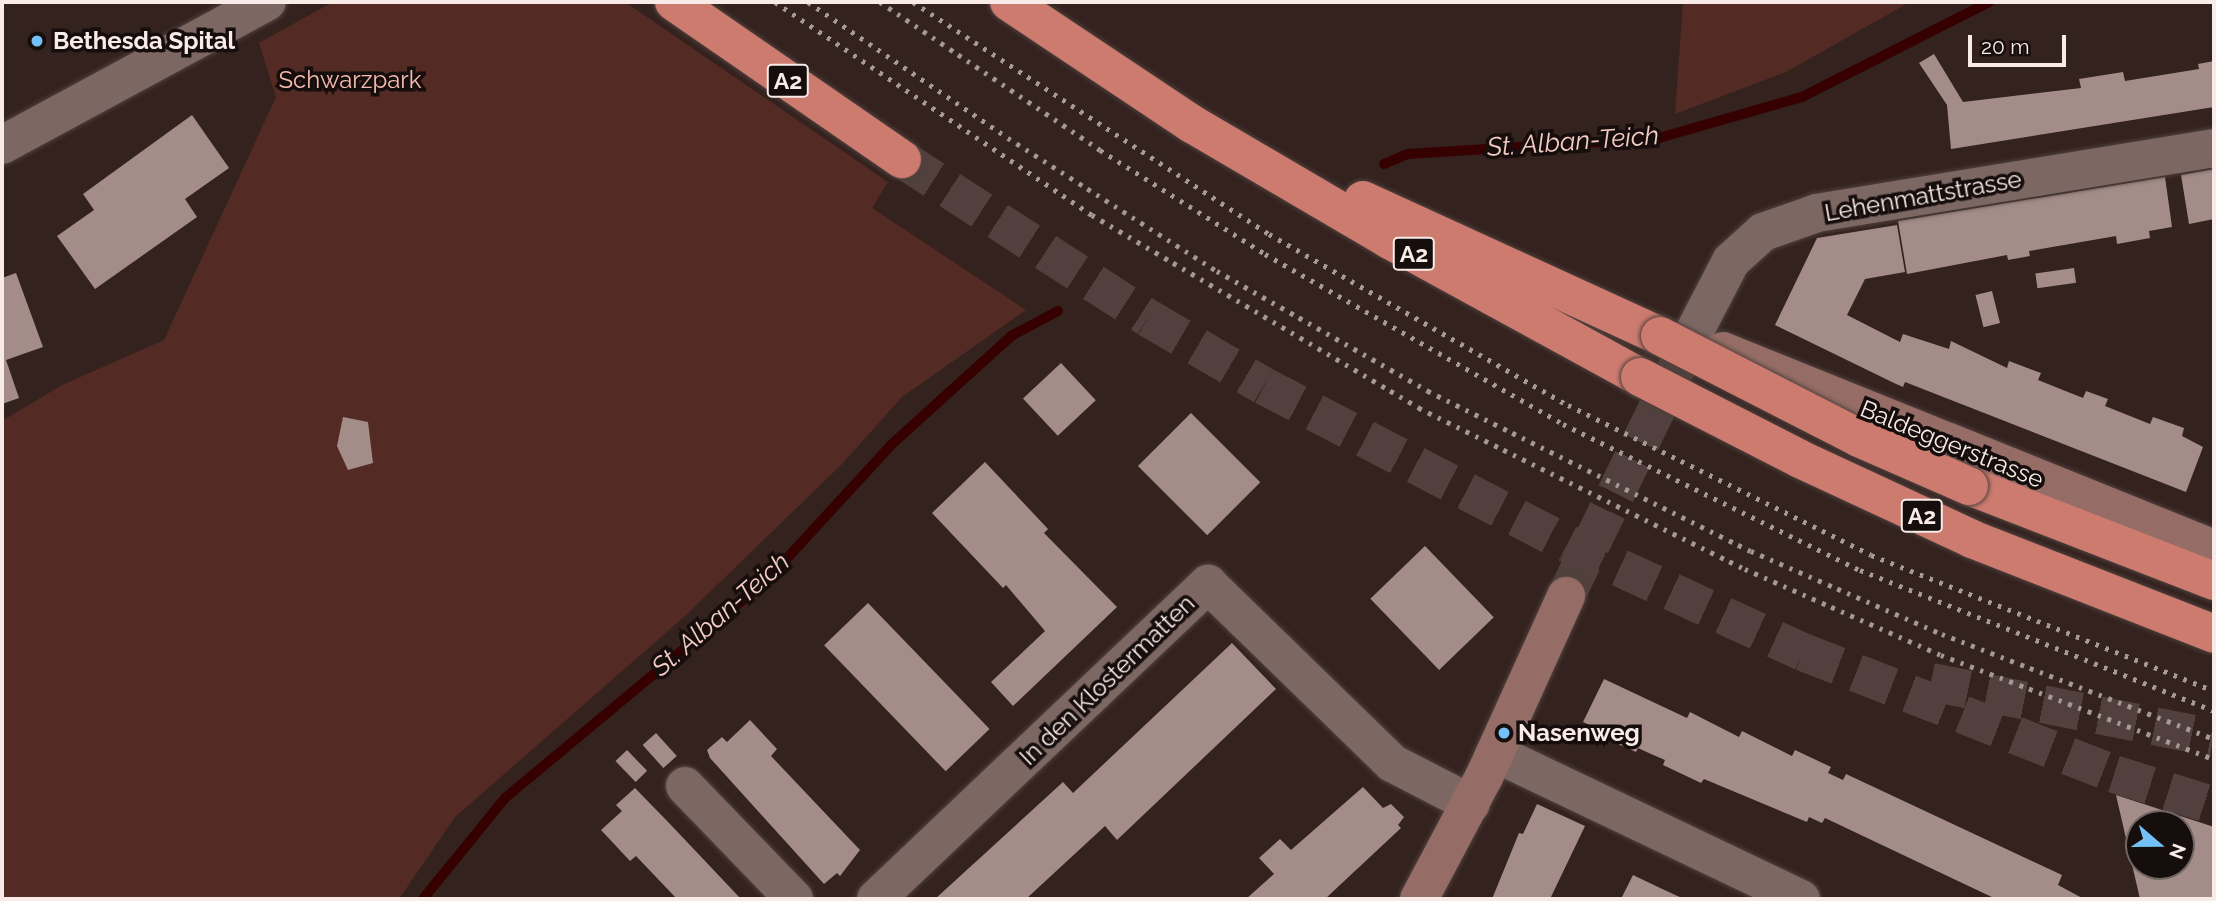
<!DOCTYPE html>
<html>
<head>
<meta charset="utf-8">
<style>
	body { margin:0 }
	#map { position:relative; width:2216px; height:901px; overflow:hidden; background:#34221f; font-family:Raleway,sans-serif }
	div>[style] { position:absolute }
	.green>* { inset:0; background:#542a24 }
	.stream>* { height:10px; margin:-5px; padding:0 5px; transform-origin:5px; border-radius:5px; background:#360000 }
	.building>* { inset:0; background:#a48d88; transform-origin:0 0 }
	.secondary-tunnel>* { height:38px; margin-top:-19px; transform-origin:0; background:repeating-linear-gradient(90deg,#51403d 0 38px,transparent 0 57px) }
	.highway-tunnel>* { height:38px; margin-top:-19px; transform-origin:0; background:repeating-linear-gradient(90deg,#51403d 0 38px,transparent 0 57px) }
	.roads { filter:drop-shadow(0 0 2px #50413e) drop-shadow(0 0 2px #50413e) }
	.street>* { height:38px; margin:-19px; padding:0 19px; transform-origin:19px; border-radius:19px; background:#7d6763 }
	.secondary>* { height:38px; margin:-19px; padding:0 19px; transform-origin:19px; border-radius:19px; background:#956d66 }
	.highway>* { height:38px; margin:-19px; padding:0 19px; transform-origin:19px; border-radius:19px; background:#cd7b6e }
	.rail>* { height:5px; margin-top:-2.5px; transform-origin:0; background:repeating-linear-gradient(90deg,#a89996 0 3.5px,transparent 0 10.5px) }
	.bridges { filter:drop-shadow(0 0 2px #50413e) drop-shadow(0 0 2px #50413e) }
	.highway-bridge>* { height:38px; margin:-19px; padding:0 19px; transform-origin:19px; border-radius:19px; background:#cd7b6e }
	.dots>* { width:19px; height:19px; translate:-50% -50%; box-sizing:border-box; border:4px solid #160e0c; border-radius:50% }
	span { translate:-50% -50%; white-space:nowrap; text-align:center; line-height:1.15; -webkit-text-stroke:7px #160e0c; paint-order:stroke }
	.shield-label span { padding:2px 5px; background:#160e0c; border:2px solid; border-radius:5px; -webkit-text-stroke-width:0 }
	.shield-label { font-size:23px; color:#f8ebe8; font-weight:700 }
	.poi-label { font-size:24px; color:#f8ebe8; font-weight:700 }
	.left { translate:0 -50%; text-align:left }
	.park-label { font-size:24px; color:#f7bbb0 }
	.street-label { font-size:24px; color:#f8ebe8 }
	.water-label { font-size:26px; color:#f5ccc4; font-style:italic }
	.frame { position:absolute; inset:0; border:4px solid #f8ebe8; pointer-events:none }
	.north { position:absolute; left:2125px; top:810px; width:70px; height:70px; box-sizing:border-box; background:#160e0c; border:2px solid #706664; border-radius:50%; rotate:110deg; font-size:19px; font-weight:700; line-height:28px; text-align:center; color:#f8ebe8 }
	.north::after { content:''; display:block; margin:auto; width:24px; height:32px; background:#73c1f6; clip-path:polygon(50% 0,100% 100%,50% 72%,0 100%) }
	.scale { position:absolute; left:1968px; top:35px; width:98px; height:32px; box-sizing:border-box; border:4px solid #f8ebe8; border-top:0; padding-left:9px; font-size:21px; line-height:24px; white-space:nowrap; color:#f8ebe8; -webkit-text-stroke:5px #160e0c; paint-order:stroke }
</style>
</head>
<body>
<div id="map">
	<div class="green">
		<i style="clip-path:polygon(333px 2px,625px 2px,888px 182px,872px 208px,1026px 310px,902px 397px,841px 465px,684px 617px,455px 817px,399px 899px,2px 899px,2px 421px,62px 385px,164px 340px,276px 97px,259px 43px)"></i>
		<i style="clip-path:polygon(1683px 2px,1910px 2px,1786px 72px,1675px 114px)"></i>
	</div>
	<div class="stream">
		<i style="left:1384px;top:164px;width:26px;rotate:-23deg"></i>
		<i style="left:1408px;top:154px;width:252px;rotate:-3.6deg"></i>
		<i style="left:1659px;top:138px;width:149px;rotate:-16deg"></i>
		<i style="left:1802px;top:97px;width:210px;rotate:-26.9deg"></i>
		<i style="left:423px;top:899px;width:130px;rotate:-50.9deg"></i>
		<i style="left:505px;top:798px;width:341px;rotate:-39.8deg"></i>
		<i style="left:767px;top:580px;width:183px;rotate:-47.4deg"></i>
		<i style="left:891px;top:445px;width:162px;rotate:-42.2deg"></i>
		<i style="left:1011px;top:336px;width:53px;rotate:-28deg"></i>
	</div>
	<div class="building">
		<i style="clip-path:polygon(1934px 54px,1963px 102px,2081px 88px,2079px 79px,2123px 72px,2125px 81px,2199px 69px,2198px 64px,2214px 61px,2214px 107px,1951px 149px,1947px 105px,1919px 63px)"></i>
		<i style="clip-path:polygon(192px 115px,229px 168px,185px 199px,197px 217px,95px 289px,57px 236px,94px 210px,83px 194px)"></i>
		<i style="clip-path:polygon(2214px 169px,2214px 219px,2189px 224px,2181px 175px)"></i>
		<i style="clip-path:polygon(2165px 177px,2172px 227px,2149px 231px,2150px 238px,2117px 244px,2116px 236px,2029px 251px,2030px 256px,2008px 260px,2007px 255px,1907px 274px,1898px 221px)"></i>
		<i style="clip-path:polygon(1897px 225px,1905px 272px,1865px 279px,1847px 315px,1900px 342px,1903px 334px,1949px 349px,1951px 341px,2007px 368px,2009px 361px,2041px 373px,2038px 380px,2083px 398px,2086px 391px,2108px 399px,2105px 406px,2150px 424px,2153px 417px,2184px 428px,2182px 436px,2203px 447px,2186px 492px,1905px 382px,1903px 387px,1894px 383px,1775px 325px,1817px 238px)"></i>
		<i style="left:2074px;top:268px;width:15px;height:39px;rotate:82deg"></i>
		<i style="clip-path:polygon(16px 273px,43px 347px,6px 360px,19px 398px,2px 404px,2px 278px)"></i>
		<i style="left:1992px;top:291px;width:33px;height:17px;rotate:76deg"></i>
		<i style="left:1061px;top:363px;width:51px;height:52px;rotate:47deg"></i>
		<i style="left:1191px;top:413px;width:98px;height:75px;rotate:45deg"></i>
		<i style="clip-path:polygon(343px 417px,368px 422px,373px 463px,348px 470px,337px 446px)"></i>
		<i style="clip-path:polygon(985px 462px,1048px 529px,1044px 533px,1117px 607px,1013px 706px,991px 682px,1045px 631px,1006px 585px,1003px 588px,932px 513px)"></i>
		<i style="left:1425px;top:546px;width:99px;height:76px;rotate:46deg"></i>
		<i style="left:868px;top:603px;width:175px;height:61px;rotate:46deg"></i>
		<i style="clip-path:polygon(1232px 643px,1276px 689px,1117px 840px,1105px 826px,1026px 899px,935px 899px,1063px 782px,1073px 793px)"></i>
		<i style="clip-path:polygon(1604px 679px,1687px 718px,1690px 712px,1739px 737px,1742px 731px,1792px 756px,1795px 750px,1831px 767px,1828px 773px,1843px 780px,1846px 774px,2062px 875px,2058px 885px,2084px 899px,1996px 899px,1825px 818px,1822px 823px,1809px 817px,1807px 822px,1704px 779px,1701px 783px,1663px 765px,1665px 760px,1651px 754px,1638px 748px,1636px 752px,1596px 734px,1598px 729px,1583px 722px)"></i>
		<i style="clip-path:polygon(750px 720px,777px 749px,771px 756px,860px 850px,840px 876px,837px 873px,824px 884px,710px 758px,707px 750px,722px 737px,727px 742px)"></i>
		<i style="left:656px;top:733px;width:31px;height:18px;rotate:48deg"></i>
		<i style="left:627px;top:750px;width:29px;height:16px;rotate:46deg"></i>
		<i style="clip-path:polygon(1363px 787px,1383px 808px,1391px 804px,1404px 817px,1398px 825px,1401px 828px,1325px 899px,1246px 899px,1274px 874px,1259px 858px,1280px 839px,1291px 850px)"></i>
		<i style="clip-path:polygon(635px 788px,670px 824px,741px 899px,677px 899px,636px 856px,630px 861px,601px 830px,622px 811px,616px 805px)"></i>
		<i style="clip-path:polygon(evenodd,2116px 795px,2214px 827px,2214px 899px,2140px 899px,2116px 795px,2139px 824px,2181px 824px,2181px 866px,2139px 866px,2139px 824px)"></i>
		<i style="clip-path:polygon(1537px 804px,1585px 826px,1550px 899px,1492px 899px,1519px 833px,1523px 834px)"></i>
		<i style="clip-path:polygon(1633px 875px,1658px 887px,1684px 899px,1621px 899px)"></i>
	</div>
	<div class="secondary-tunnel">
		<i style="left:1566px;top:596px;width:287px;rotate:-64.1deg"></i>
	</div>
	<div class="highway-tunnel">
		<i style="left:902px;top:159px;width:293px;rotate:32.9deg"></i>
		<i style="left:1148px;top:318px;width:134px;rotate:30.4deg"></i>
		<i style="left:1264px;top:386px;width:343px;rotate:27.5deg"></i>
		<i style="left:1568px;top:544px;width:259px;rotate:24.7deg"></i>
		<i style="left:1803px;top:652px;width:334px;rotate:21.4deg"></i>
		<i style="left:2114px;top:774px;width:105px;rotate:17.7deg"></i>
		<i style="left:1931px;top:682px;width:288px;rotate:11.2deg"></i>
	</div>
	<div class="roads">
		<div class="street">
			<i style="left:2px;top:145px;width:301px;rotate:-28.4deg"></i>
			<i style="left:1691px;top:338px;width:87px;rotate:-62.5deg"></i>
			<i style="left:1731px;top:261px;width:43px;rotate:-42.2deg"></i>
			<i style="left:1763px;top:232px;width:57px;rotate:-19.4deg"></i>
			<i style="left:1817px;top:213px;width:402px;rotate:-9.3deg"></i>
			<i style="left:1495px;top:753px;width:339px;rotate:25.5deg"></i>
			<i style="left:685px;top:786px;width:157px;rotate:46deg"></i>
			<i style="left:876px;top:899px;width:458px;rotate:-43.5deg"></i>
			<i style="left:1208px;top:584px;width:257px;rotate:44.2deg"></i>
			<i style="left:1392px;top:763px;width:89px;rotate:27.4deg"></i>
		</div>
		<div class="secondary">
			<i style="left:1723px;top:351px;width:529px;rotate:21.96deg"></i>
			<i style="left:1419px;top:899px;width:138px;rotate:-62deg"></i>
			<i style="left:1484px;top:777px;width:199px;rotate:-65.6deg"></i>
		</div>
		<div class="highway">
			<i style="left:674px;top:2px;width:277px;rotate:34.6deg"></i>
			<i style="left:1009px;top:2px;width:220px;rotate:33.7deg"></i>
			<i style="left:1192px;top:124px;width:227px;rotate:30.4deg"></i>
			<i style="left:1388px;top:239px;width:287px;rotate:28.7deg"></i>
			<i style="left:1363px;top:200px;width:327px;rotate:24.6deg"></i>
			<i style="left:1969px;top:486px;width:263px;rotate:21.2deg"></i>
		</div>
	</div>
	<div class="rail">
		<i style="left:775px;top:2px;width:382px;rotate:33.9deg"></i>
		<i style="left:1092px;top:215px;width:380px;rotate:30.5deg"></i>
		<i style="left:1419px;top:408px;width:364px;rotate:26.3deg"></i>
		<i style="left:1745px;top:569px;width:214px;rotate:23.7deg"></i>
		<i style="left:1941px;top:655px;width:292px;rotate:20.9deg"></i>
		<i style="left:808px;top:2px;width:242px;rotate:34.2deg"></i>
		<i style="left:1008px;top:138px;width:248px;rotate:32.5deg"></i>
		<i style="left:1217px;top:271px;width:243px;rotate:29.6deg"></i>
		<i style="left:1428px;top:391px;width:360px;rotate:26.4deg"></i>
		<i style="left:1751px;top:551px;width:208px;rotate:23.5deg"></i>
		<i style="left:1942px;top:634px;width:292px;rotate:21.1deg"></i>
		<i style="left:880px;top:2px;width:265px;rotate:33.9deg"></i>
		<i style="left:1100px;top:150px;width:195px;rotate:32.2deg"></i>
		<i style="left:1265px;top:254px;width:343px;rotate:29.7deg"></i>
		<i style="left:1563px;top:424px;width:331px;rotate:26.2deg"></i>
		<i style="left:1860px;top:570px;width:381px;rotate:21.7deg"></i>
		<i style="left:913px;top:2px;width:425px;rotate:33.1deg"></i>
		<i style="left:1269px;top:234px;width:344px;rotate:29.8deg"></i>
		<i style="left:1568px;top:405px;width:338px;rotate:26.3deg"></i>
		<i style="left:1871px;top:555px;width:369px;rotate:21.6deg"></i>
	</div>
	<div class="bridges">
		<div class="highway-bridge">
			<i style="left:1660px;top:336px;width:224px;rotate:27.1deg"></i>
			<i style="left:1859px;top:438px;width:120px;rotate:23.6deg"></i>
			<i style="left:1640px;top:377px;width:180px;rotate:27.1deg"></i>
			<i style="left:1800px;top:459px;width:190px;rotate:24.9deg"></i>
			<i style="left:1972px;top:539px;width:260px;rotate:21.4deg"></i>
		</div>
	</div>
	<div class="dots">
		<i style="left:37px;top:41px;background:#73c1f6"></i>
		<i style="left:1504px;top:733px;background:#73c1f6"></i>
	</div>
	<div class="shield-label">
		<span style="left:788px;top:81px">A2</span>
		<span style="left:1414px;top:254px">A2</span>
		<span style="left:1922px;top:516px">A2</span>
	</div>
	<div class="poi-label">
		<span class="left" style="left:53px;top:41px">Bethesda Spital</span>
		<span class="left" style="left:1518px;top:733px">Nasenweg</span>
	</div>
	<div class="park-label">
		<span style="left:350px;top:80px">Schwarzpark</span>
	</div>
	<div class="street-label">
		<span style="left:1923px;top:196px;rotate:-10deg">Lehenmattstrasse</span>
		<span style="left:1952px;top:444px;rotate:22deg">Baldeggerstrasse</span>
		<span style="left:1107px;top:680px;rotate:-44deg">In den Klostermatten</span>
	</div>
	<div class="water-label">
		<span style="left:1573px;top:142px;rotate:-4deg">St. Alban-Teich</span>
		<span style="left:721px;top:615px;rotate:-41deg">St. Alban-Teich</span>
	</div>
	<div class="frame"></div>
	<div class="north">N</div>
	<div class="scale">20 m</div>
</div>
</body>
</html>
